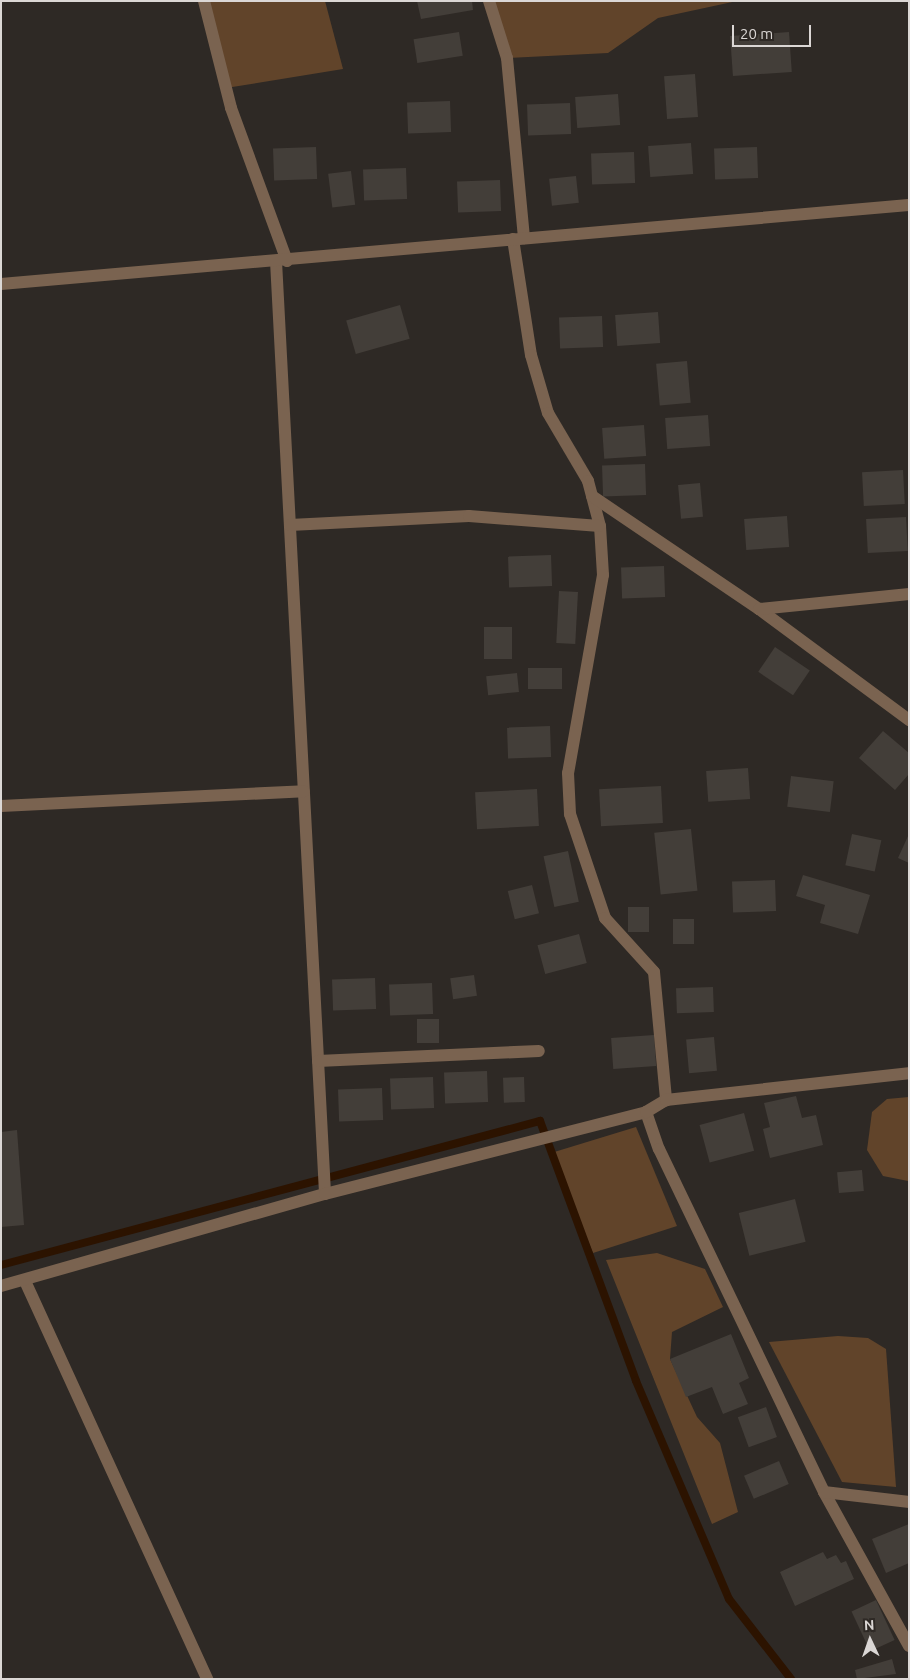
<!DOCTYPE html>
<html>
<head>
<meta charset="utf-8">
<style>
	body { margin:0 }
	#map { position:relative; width:910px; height:1680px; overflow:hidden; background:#2e2925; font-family:Ubuntu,sans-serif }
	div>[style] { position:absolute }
	.green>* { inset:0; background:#61442a }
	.stream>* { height:8px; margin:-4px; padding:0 4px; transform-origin:4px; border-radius:4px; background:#2c1300 }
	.building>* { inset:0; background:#433e39; transform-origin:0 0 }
	.minor>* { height:12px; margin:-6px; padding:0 6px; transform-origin:6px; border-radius:6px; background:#7a6350 }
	span { translate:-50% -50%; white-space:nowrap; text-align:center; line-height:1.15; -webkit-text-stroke:4px #2e2925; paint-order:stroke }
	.frame { position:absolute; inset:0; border:2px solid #dbd7d5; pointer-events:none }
	.north { position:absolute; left:845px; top:1615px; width:50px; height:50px; -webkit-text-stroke:4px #2e2925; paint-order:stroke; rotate:357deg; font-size:14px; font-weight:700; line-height:20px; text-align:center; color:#dbd7d5 }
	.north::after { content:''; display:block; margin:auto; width:18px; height:22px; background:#dbd7d5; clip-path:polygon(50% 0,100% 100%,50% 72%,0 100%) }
	.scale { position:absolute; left:732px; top:25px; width:79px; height:22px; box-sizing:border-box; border:2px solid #dbd7d5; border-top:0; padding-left:6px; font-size:15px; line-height:18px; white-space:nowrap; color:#dbd7d5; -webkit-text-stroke:4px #2e2925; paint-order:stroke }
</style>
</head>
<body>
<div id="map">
	<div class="green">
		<i style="clip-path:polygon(204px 1px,325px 1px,343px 69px,226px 88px)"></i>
		<i style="clip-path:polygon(489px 1px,737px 1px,658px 18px,608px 53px,507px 58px)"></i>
		<i style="clip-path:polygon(909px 1097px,909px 1181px,908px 1181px,883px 1176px,867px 1150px,872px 1112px,887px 1099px)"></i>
		<i style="clip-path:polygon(636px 1127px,677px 1226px,593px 1253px,551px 1153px)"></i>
		<i style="clip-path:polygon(657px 1253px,705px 1269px,723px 1307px,672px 1332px,670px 1359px,697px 1417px,720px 1443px,738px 1512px,712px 1524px,606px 1260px)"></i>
		<i style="clip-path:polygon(838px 1336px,868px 1338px,886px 1349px,896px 1487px,842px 1482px,769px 1342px)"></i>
	</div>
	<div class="stream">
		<i style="left:1px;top:1265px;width:558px;rotate:-14.96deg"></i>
		<i style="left:540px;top:1121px;width:277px;rotate:69.7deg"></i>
		<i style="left:636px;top:1381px;width:237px;rotate:66.9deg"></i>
		<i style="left:729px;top:1599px;width:101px;rotate:52.2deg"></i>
	</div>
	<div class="building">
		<i style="clip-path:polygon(417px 1px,472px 1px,473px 10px,421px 19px)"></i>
		<i style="left:459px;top:32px;width:24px;height:46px;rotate:81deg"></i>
		<i style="left:789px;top:32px;width:40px;height:59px;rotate:86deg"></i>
		<i style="left:695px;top:74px;width:43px;height:31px;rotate:86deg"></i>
		<i style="left:618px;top:94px;width:31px;height:43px;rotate:86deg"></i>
		<i style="left:450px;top:101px;width:31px;height:43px;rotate:88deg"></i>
		<i style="left:570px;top:103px;width:31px;height:43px;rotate:88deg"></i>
		<i style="left:691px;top:143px;width:31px;height:43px;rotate:86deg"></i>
		<i style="left:316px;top:147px;width:32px;height:43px;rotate:88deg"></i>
		<i style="left:757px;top:147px;width:31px;height:43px;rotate:88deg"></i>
		<i style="left:634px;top:152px;width:31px;height:43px;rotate:88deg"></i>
		<i style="left:406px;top:168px;width:31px;height:43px;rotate:88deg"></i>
		<i style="left:351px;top:171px;width:34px;height:23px;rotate:83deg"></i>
		<i style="left:576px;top:176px;width:27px;height:27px;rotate:84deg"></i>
		<i style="left:500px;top:180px;width:31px;height:43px;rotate:88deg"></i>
		<i style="left:400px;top:305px;width:35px;height:56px;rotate:74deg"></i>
		<i style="left:658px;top:312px;width:31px;height:43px;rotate:86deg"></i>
		<i style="left:602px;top:316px;width:31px;height:43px;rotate:88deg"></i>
		<i style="left:687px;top:361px;width:42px;height:31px;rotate:85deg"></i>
		<i style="left:708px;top:415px;width:31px;height:43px;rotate:86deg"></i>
		<i style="left:644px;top:425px;width:31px;height:42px;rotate:86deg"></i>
		<i style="left:645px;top:464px;width:31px;height:43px;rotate:88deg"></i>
		<i style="left:903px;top:470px;width:34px;height:41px;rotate:87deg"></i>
		<i style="left:700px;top:483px;width:34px;height:22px;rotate:85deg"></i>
		<i style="left:787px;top:516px;width:31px;height:43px;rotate:86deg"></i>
		<i style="left:906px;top:517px;width:34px;height:40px;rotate:87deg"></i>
		<i style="left:551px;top:555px;width:31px;height:43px;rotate:88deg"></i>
		<i style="left:664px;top:566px;width:31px;height:43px;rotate:88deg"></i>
		<i style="left:559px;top:591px;width:19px;height:52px;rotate:3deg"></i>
		<i style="left:484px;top:627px;width:28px;height:32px"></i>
		<i style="left:775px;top:647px;width:42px;height:30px;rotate:34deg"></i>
		<i style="left:528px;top:668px;width:34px;height:21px"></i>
		<i style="left:517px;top:673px;width:19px;height:31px;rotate:84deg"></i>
		<i style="left:550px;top:726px;width:31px;height:43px;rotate:88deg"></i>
		<i style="clip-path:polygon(883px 731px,909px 753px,909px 774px,895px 790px,859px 758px)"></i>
		<i style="left:748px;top:768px;width:31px;height:42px;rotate:86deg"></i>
		<i style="left:791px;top:776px;width:43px;height:31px;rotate:7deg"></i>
		<i style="left:661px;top:786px;width:37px;height:62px;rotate:87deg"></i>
		<i style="left:537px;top:789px;width:37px;height:62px;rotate:87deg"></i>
		<i style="left:691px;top:829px;width:62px;height:37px;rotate:84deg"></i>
		<i style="left:852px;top:834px;width:30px;height:32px;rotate:12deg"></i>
		<i style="clip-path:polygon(909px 834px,909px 863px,898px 858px)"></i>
		<i style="left:568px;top:851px;width:52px;height:25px;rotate:78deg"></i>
		<i style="clip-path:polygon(803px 875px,870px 895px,858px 934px,820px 923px,825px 905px,796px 896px)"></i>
		<i style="left:775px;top:880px;width:31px;height:43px;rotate:88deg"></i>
		<i style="left:532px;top:885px;width:29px;height:25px;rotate:76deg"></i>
		<i style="left:628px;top:907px;width:21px;height:25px"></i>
		<i style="left:694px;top:919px;width:25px;height:21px;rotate:90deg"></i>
		<i style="left:579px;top:934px;width:30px;height:43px;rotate:75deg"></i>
		<i style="left:474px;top:975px;width:21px;height:24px;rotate:82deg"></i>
		<i style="left:375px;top:978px;width:31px;height:43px;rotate:88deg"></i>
		<i style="left:432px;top:983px;width:31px;height:43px;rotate:88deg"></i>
		<i style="left:713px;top:987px;width:25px;height:37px;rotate:88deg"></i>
		<i style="left:417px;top:1019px;width:22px;height:24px"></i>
		<i style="left:654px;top:1035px;width:31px;height:43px;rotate:86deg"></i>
		<i style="left:714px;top:1037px;width:34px;height:28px;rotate:85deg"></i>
		<i style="left:487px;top:1071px;width:31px;height:43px;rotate:88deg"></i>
		<i style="left:433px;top:1077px;width:31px;height:43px;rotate:88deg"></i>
		<i style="left:524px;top:1077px;width:25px;height:21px;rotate:88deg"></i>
		<i style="left:382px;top:1088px;width:32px;height:44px;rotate:88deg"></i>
		<i style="clip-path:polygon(796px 1096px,802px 1118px,816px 1115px,823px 1145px,770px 1158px,763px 1129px,770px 1127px,764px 1103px)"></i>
		<i style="left:744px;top:1113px;width:39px;height:46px;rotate:75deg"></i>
		<i style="clip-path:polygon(17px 1130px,24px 1225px,1px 1227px,1px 1132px)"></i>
		<i style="left:862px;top:1170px;width:21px;height:25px;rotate:85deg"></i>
		<i style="left:795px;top:1199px;width:44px;height:58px;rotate:76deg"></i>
		<i style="clip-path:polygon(731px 1334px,749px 1378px,739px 1383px,748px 1404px,723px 1414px,712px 1387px,686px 1397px,670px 1359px)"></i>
		<i style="left:766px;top:1407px;width:32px;height:30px;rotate:70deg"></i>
		<i style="left:779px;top:1461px;width:25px;height:38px;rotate:67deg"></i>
		<i style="clip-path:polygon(909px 1524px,909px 1563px,886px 1573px,872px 1539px)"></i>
		<i style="clip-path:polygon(823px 1552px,827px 1559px,836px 1555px,841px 1563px,846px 1561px,854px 1579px,795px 1606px,780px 1572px)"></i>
		<i style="left:876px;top:1600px;width:44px;height:27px;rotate:65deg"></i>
		<i style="clip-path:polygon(892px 1659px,896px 1674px,857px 1679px,855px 1670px)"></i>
	</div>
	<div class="minor">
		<i style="left:204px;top:1px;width:110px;rotate:75.8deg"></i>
		<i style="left:231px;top:108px;width:163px;rotate:69.9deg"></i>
		<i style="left:489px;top:1px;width:60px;rotate:72.5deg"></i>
		<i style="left:507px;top:58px;width:181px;rotate:84.6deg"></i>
		<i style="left:513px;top:239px;width:117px;rotate:81.2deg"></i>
		<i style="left:531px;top:355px;width:60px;rotate:73.7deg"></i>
		<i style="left:548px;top:413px;width:79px;rotate:59.5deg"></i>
		<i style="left:588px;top:481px;width:47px;rotate:75.1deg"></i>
		<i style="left:600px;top:526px;width:49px;rotate:86.5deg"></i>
		<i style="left:603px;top:575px;width:201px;rotate:100deg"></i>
		<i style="left:568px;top:773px;width:41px;rotate:87.2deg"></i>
		<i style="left:570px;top:814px;width:110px;rotate:71.4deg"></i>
		<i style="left:605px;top:918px;width:73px;rotate:47.8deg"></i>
		<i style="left:654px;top:972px;width:129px;rotate:84.6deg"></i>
		<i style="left:276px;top:261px;width:934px;rotate:86.99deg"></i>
		<i style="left:1px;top:284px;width:911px;rotate:-4.97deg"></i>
		<i style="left:592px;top:496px;width:202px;rotate:34.1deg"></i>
		<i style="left:759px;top:609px;width:187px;rotate:36.5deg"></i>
		<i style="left:290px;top:525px;width:179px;rotate:-2.9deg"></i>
		<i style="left:469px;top:516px;width:131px;rotate:4.4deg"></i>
		<i style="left:759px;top:609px;width:151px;rotate:-5.7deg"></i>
		<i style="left:1px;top:806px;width:303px;rotate:-2.8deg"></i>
		<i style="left:318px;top:1061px;width:221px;rotate:-2.6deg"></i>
		<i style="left:646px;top:1112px;width:39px;rotate:71deg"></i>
		<i style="left:659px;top:1149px;width:381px;rotate:64.3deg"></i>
		<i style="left:824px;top:1492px;width:176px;rotate:61.1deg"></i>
		<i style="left:25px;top:1281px;width:438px;rotate:65.4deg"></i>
		<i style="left:1px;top:1286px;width:337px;rotate:-15.9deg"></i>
		<i style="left:325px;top:1194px;width:331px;rotate:-14.3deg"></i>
		<i style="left:646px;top:1112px;width:23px;rotate:-31deg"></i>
		<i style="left:666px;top:1100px;width:244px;rotate:-6.3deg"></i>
		<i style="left:824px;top:1492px;width:86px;rotate:6.7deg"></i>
	</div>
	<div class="frame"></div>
	<div class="north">N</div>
	<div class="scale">20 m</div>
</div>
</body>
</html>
